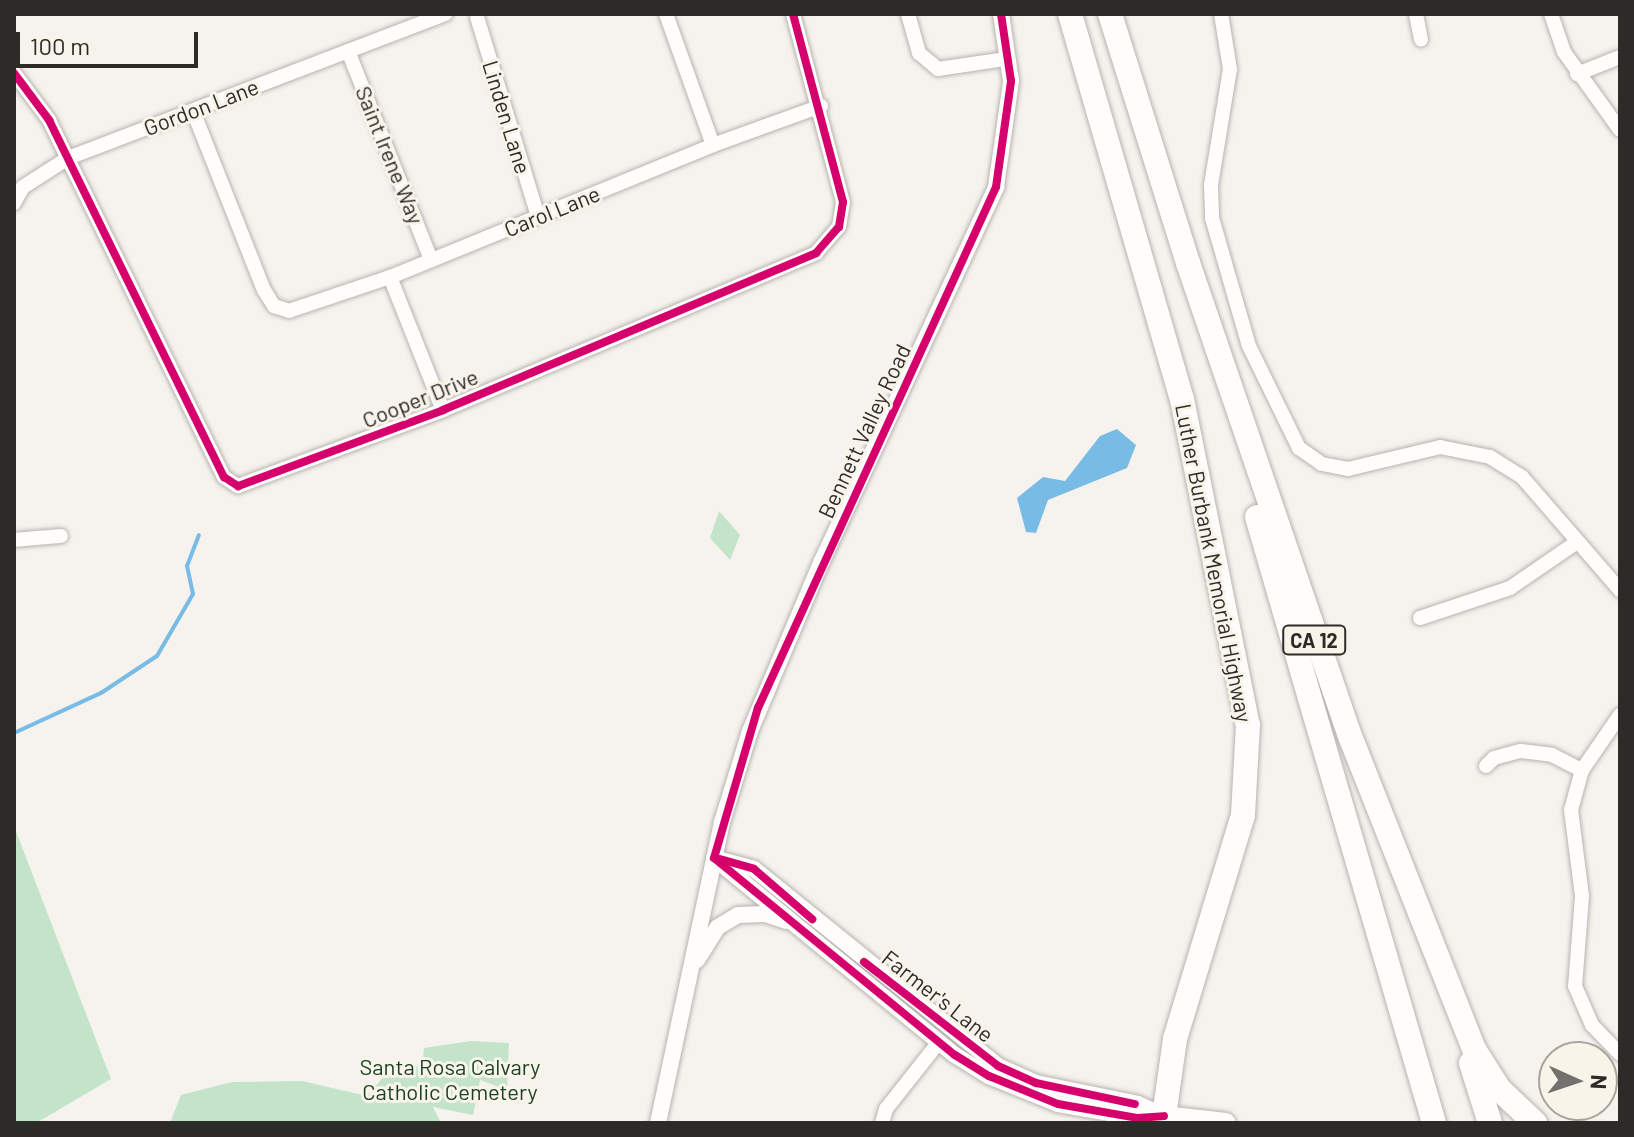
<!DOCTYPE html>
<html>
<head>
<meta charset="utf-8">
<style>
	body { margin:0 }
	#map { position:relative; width:1634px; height:1137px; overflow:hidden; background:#f6f3ee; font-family:Barlow,sans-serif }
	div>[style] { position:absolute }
	.green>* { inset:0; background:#c3e4c9 }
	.water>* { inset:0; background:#78bce6 }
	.stream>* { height:4px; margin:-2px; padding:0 2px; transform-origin:2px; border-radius:2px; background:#78bce6 }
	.roads { filter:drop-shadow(0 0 2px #b6b4b0) drop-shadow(0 0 2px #b6b4b0) }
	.minor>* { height:14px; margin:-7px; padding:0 7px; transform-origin:7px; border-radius:7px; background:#fefdfc }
	.tertiary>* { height:16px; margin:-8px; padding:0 8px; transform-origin:8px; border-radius:8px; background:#fefdfc }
	.primary>* { height:20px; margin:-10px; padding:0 10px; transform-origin:10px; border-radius:10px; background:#fefdfc }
	.motorway>* { height:24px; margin:-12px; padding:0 12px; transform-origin:12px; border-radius:12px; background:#fefdfc }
	.cycleway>* { height:8px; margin:-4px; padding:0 4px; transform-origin:4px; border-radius:4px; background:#d6006c }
	span { translate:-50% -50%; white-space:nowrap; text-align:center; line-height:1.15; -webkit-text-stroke:6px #f9f4ea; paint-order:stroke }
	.shield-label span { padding:2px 6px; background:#f9f4ea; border:2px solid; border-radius:6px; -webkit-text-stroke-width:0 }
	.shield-label { font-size:20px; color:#2d2b27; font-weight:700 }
	.street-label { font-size:22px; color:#2d2b27 }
	.park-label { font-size:22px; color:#1b4127 }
	.frame { position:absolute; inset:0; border:16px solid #2d2b27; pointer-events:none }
	.north { position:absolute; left:1538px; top:1041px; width:80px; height:80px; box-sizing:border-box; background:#f9f4ea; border:2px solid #a7a49c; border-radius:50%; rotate:93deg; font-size:22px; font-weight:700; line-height:32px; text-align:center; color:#2d2b27 }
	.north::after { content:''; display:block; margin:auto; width:28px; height:36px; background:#73716d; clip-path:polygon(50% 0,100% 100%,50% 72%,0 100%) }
	.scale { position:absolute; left:16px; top:32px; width:182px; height:36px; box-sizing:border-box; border:4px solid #2d2b27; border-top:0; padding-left:10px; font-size:24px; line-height:28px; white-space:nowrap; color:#2d2b27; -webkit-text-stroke:6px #f9f4ea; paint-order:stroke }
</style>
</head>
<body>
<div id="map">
	<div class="green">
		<i style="clip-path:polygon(719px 511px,740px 535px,730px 560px,710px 538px)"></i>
		<i style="clip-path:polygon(14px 826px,111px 1079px,36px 1123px,14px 1123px)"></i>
		<i style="clip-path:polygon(471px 1041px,509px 1043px,507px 1090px,480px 1080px,473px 1115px,433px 1107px,441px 1123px,170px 1123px,181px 1095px,232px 1082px,302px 1081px,367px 1096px,394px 1065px,422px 1067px,424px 1048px)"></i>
	</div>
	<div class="water">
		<i style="clip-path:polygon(1117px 429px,1136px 445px,1127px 468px,1048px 500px,1036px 533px,1026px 532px,1017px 498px,1043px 477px,1065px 481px,1100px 436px)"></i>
	</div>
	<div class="stream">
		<i style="left:14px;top:733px;width:96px;rotate:-24.7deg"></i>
		<i style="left:101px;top:693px;width:67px;rotate:-33.5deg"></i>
		<i style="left:157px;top:656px;width:72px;rotate:-59.9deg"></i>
		<i style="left:193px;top:594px;width:29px;rotate:-102deg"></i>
		<i style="left:187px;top:566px;width:33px;rotate:-69deg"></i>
	</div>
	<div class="roads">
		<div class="minor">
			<i style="left:666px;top:14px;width:139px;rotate:70.3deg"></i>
			<i style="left:908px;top:14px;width:41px;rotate:74.2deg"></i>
			<i style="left:919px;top:53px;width:25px;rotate:40deg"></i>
			<i style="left:938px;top:69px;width:62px;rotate:-8.4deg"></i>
			<i style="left:1221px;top:14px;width:56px;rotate:80.7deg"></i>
			<i style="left:1230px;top:69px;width:118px;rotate:99.3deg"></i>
			<i style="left:1211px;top:185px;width:33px;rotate:88deg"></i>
			<i style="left:1212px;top:218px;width:133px;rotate:73.9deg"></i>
			<i style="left:1249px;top:346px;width:114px;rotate:63.9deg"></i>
			<i style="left:1299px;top:448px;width:28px;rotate:35deg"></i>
			<i style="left:1322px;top:464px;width:26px;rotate:11deg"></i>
			<i style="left:1348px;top:469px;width:95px;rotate:-13.4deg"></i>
			<i style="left:1440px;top:447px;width:51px;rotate:11.3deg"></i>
			<i style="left:1490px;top:457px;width:38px;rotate:32deg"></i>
			<i style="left:1522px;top:477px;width:150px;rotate:49.1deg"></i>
			<i style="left:1416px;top:14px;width:26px;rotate:79deg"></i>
			<i style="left:1551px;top:14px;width:40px;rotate:71.1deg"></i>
			<i style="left:1564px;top:52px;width:96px;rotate:54.3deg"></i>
			<i style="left:477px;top:17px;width:209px;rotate:73deg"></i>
			<i style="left:348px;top:51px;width:225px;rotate:68.3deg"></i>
			<i style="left:14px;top:73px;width:59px;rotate:53.3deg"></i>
			<i style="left:49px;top:120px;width:398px;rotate:63.9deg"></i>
			<i style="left:224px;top:477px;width:17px;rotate:33deg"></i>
			<i style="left:238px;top:486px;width:219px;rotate:-20.3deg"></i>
			<i style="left:443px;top:410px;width:405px;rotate:-22.8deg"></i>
			<i style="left:816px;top:253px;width:35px;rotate:-49deg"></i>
			<i style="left:839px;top:227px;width:25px;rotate:-81deg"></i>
			<i style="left:843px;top:202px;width:195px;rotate:-104.9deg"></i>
			<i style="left:1577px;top:74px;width:46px;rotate:-21.6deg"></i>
			<i style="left:193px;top:111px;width:193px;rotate:68.4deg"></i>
			<i style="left:264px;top:290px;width:19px;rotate:58deg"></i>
			<i style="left:274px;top:306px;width:16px;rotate:18deg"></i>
			<i style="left:289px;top:311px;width:107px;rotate:-18.6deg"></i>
			<i style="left:390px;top:277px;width:349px;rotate:-22.2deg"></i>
			<i style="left:713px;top:145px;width:115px;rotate:-19.9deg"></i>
			<i style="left:14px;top:203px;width:18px;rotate:-61deg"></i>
			<i style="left:23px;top:187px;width:54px;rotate:-32.8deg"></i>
			<i style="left:68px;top:158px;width:404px;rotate:-20.9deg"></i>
			<i style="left:390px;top:277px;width:143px;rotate:68.3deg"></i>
			<i style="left:14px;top:540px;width:47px;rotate:-4.9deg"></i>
			<i style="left:1420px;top:618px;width:95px;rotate:-18.4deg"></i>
			<i style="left:1510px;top:588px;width:81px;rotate:-34.5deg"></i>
			<i style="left:1620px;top:715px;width:67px;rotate:124.6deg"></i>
			<i style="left:1582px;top:770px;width:41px;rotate:105.4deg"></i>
			<i style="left:1571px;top:810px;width:87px;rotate:82.7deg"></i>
			<i style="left:1582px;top:896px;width:90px;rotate:94.4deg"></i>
			<i style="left:1575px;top:986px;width:43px;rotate:66.4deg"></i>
			<i style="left:1592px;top:1025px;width:40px;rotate:46deg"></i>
			<i style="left:1486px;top:766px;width:11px;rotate:-45deg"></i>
			<i style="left:1494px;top:758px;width:28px;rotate:-15deg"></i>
			<i style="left:1521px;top:751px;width:31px;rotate:7deg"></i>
			<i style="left:1552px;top:755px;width:34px;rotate:27deg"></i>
			<i style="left:882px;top:1123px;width:15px;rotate:-74deg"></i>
			<i style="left:886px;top:1109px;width:85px;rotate:-51.7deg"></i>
		</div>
		<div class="tertiary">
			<i style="left:714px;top:858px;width:311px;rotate:39.3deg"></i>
			<i style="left:955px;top:1055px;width:40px;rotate:32deg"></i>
			<i style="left:989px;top:1076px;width:74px;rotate:22.1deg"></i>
			<i style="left:1058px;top:1104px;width:80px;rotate:10deg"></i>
			<i style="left:1137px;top:1118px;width:27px;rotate:-4deg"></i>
			<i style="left:721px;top:860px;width:34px;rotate:15deg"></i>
			<i style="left:754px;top:869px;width:314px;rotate:38.9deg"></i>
			<i style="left:998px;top:1066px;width:42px;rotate:24.1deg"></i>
			<i style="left:1036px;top:1083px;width:104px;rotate:11.6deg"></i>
			<i style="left:1138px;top:1104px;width:27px;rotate:24deg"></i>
			<i style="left:697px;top:960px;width:39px;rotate:-58deg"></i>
			<i style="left:718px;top:927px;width:23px;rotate:-31deg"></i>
			<i style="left:738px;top:915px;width:27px;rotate:-2deg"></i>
			<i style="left:765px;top:914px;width:22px;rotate:18deg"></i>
			<i style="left:658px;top:1123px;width:308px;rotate:-78deg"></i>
			<i style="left:722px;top:822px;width:95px;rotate:-72.9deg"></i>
			<i style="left:750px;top:731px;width:182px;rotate:-67.1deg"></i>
			<i style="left:821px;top:563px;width:415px;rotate:-65deg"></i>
			<i style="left:996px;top:187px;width:107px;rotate:-81.9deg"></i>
			<i style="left:1011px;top:81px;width:68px;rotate:-98.5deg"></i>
		</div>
		<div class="primary">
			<i style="left:1164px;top:1116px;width:62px;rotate:6.4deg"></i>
		</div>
		<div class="motorway">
			<i style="left:1070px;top:14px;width:401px;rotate:73.8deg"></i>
			<i style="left:1182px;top:399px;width:333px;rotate:78.6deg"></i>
			<i style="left:1248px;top:725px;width:90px;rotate:93.2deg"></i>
			<i style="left:1243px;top:815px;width:234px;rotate:106.9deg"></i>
			<i style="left:1175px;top:1039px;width:78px;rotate:98.1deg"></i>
			<i style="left:1110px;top:14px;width:261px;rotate:72.6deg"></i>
			<i style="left:1188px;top:263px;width:500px;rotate:71.1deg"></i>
			<i style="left:1350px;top:736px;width:339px;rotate:68.4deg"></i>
			<i style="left:1475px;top:1051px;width:45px;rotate:57.7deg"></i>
			<i style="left:1499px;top:1089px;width:50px;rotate:43.4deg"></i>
			<i style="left:1257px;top:517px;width:631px;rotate:73.72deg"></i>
			<i style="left:1471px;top:1063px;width:63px;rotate:72.4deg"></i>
		</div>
	</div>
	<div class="cycleway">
		<i style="left:14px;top:73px;width:59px;rotate:53.3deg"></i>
		<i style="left:49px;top:120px;width:398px;rotate:63.9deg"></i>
		<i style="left:224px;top:477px;width:17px;rotate:33deg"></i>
		<i style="left:238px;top:486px;width:219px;rotate:-20.3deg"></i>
		<i style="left:443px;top:410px;width:405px;rotate:-22.8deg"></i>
		<i style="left:816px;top:253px;width:35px;rotate:-49deg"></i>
		<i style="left:839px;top:227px;width:25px;rotate:-81deg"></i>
		<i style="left:843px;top:202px;width:195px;rotate:-104.9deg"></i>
		<i style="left:714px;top:858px;width:156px;rotate:-73.7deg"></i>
		<i style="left:758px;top:708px;width:573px;rotate:-65.45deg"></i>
		<i style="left:996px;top:187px;width:107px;rotate:-81.9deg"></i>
		<i style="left:1011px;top:81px;width:68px;rotate:-98.5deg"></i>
		<i style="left:714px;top:858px;width:311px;rotate:39.3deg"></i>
		<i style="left:955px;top:1055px;width:40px;rotate:32deg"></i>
		<i style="left:989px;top:1076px;width:74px;rotate:22.1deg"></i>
		<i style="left:1058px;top:1104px;width:80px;rotate:10deg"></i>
		<i style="left:1137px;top:1118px;width:27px;rotate:-4deg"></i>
		<i style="left:720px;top:859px;width:35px;rotate:16deg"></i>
		<i style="left:754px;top:869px;width:77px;rotate:40.8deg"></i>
		<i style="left:864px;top:962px;width:170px;rotate:37.8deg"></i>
		<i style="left:998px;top:1066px;width:42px;rotate:24.1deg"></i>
		<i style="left:1036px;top:1083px;width:101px;rotate:12deg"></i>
	</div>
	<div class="shield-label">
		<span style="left:1314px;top:640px">CA 12</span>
	</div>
	<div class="street-label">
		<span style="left:201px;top:107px;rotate:-21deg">Gordon Lane</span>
		<span style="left:507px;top:117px;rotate:73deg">Linden Lane</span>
		<span style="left:390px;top:155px;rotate:68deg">Saint Irene Way</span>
		<span style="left:552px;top:211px;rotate:-22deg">Carol Lane</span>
		<span style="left:420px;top:398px;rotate:-22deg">Cooper Drive</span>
		<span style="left:864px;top:431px;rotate:-65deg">Bennett Valley Road</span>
		<span style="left:1214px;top:563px;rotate:79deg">Luther Burbank Memorial Highway</span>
		<span style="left:938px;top:996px;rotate:38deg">Farmer's Lane</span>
	</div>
	<div class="park-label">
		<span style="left:450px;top:1079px">Santa Rosa Calvary<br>Catholic Cemetery</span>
	</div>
	<div class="frame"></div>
	<div class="north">N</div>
	<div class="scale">100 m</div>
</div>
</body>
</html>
